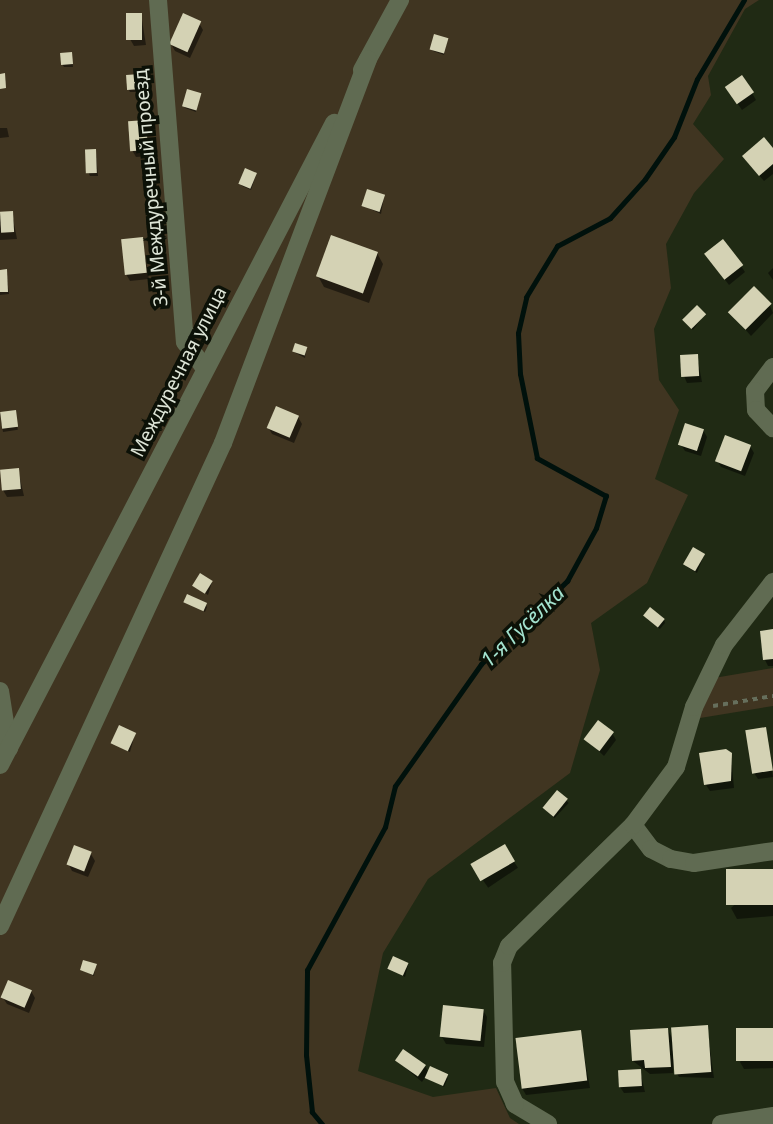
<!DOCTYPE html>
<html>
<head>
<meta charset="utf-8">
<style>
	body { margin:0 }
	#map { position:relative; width:773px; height:1124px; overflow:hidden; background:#202a14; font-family:"Noto Sans",sans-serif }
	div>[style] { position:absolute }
	.green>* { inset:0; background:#403521 }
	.shadow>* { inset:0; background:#0007; transform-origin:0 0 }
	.stream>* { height:5px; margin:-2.5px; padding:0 2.5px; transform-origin:2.5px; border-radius:2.5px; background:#00110c }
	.building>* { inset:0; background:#d4d2b4; transform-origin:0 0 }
	.path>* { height:3.5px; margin-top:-1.75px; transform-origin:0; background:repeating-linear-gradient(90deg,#666f5c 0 5px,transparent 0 10px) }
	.minor>* { height:18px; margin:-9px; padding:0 9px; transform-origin:9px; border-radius:9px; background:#606b52 }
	span { translate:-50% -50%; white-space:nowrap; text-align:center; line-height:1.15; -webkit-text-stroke:7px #0c1107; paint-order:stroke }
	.street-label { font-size:19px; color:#dee5d7 }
	.water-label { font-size:21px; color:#a3e3cf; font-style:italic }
</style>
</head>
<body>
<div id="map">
	<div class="green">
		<i style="clip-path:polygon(0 0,759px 0,745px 9px,708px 76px,711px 95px,693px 124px,724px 159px,694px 193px,666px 244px,671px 288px,654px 329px,659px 380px,679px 410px,655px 479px,688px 495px,647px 583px,591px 623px,600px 670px,570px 773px,428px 879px,383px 953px,358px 1071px,433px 1097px,496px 1088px,510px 1118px,519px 1124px,0 1124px)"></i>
		<i style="clip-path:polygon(773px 668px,773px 706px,694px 719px,714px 678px)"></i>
	</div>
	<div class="shadow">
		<i style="clip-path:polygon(141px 14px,146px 45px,134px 46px,130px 39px)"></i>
		<i style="clip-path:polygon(199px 23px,203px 30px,190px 58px,175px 51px,171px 44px)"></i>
		<i style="clip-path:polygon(447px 40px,444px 55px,433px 51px,431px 49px)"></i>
		<i style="clip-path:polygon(71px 54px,73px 67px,64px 67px,62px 64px)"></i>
		<i style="clip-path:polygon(139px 76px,141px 92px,130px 92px,129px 90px)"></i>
		<i style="clip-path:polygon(752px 93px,756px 100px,742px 110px,731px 94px)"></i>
		<i style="clip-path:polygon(199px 94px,196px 112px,185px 108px,184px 105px)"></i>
		<i style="clip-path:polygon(145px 122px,150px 156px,136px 157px,132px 150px)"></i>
		<i style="clip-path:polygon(0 128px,7px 128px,9px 137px,0 138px)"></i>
		<i style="clip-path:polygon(773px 150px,773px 174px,764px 181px,748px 163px)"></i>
		<i style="clip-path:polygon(96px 154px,98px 176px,90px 176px,89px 174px)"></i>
		<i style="clip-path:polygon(256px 175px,251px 190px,242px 186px,240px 183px)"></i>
		<i style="clip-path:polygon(384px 197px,381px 214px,364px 206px)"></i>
		<i style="clip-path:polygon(0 213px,12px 213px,17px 239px,0 240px)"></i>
		<i style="clip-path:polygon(142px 239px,149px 279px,130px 281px,126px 274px)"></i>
		<i style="clip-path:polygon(377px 253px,383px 264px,369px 303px,324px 287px,318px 276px)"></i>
		<i style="clip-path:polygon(710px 260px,741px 266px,745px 272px,729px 285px)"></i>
		<i style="clip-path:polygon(773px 268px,773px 280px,768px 273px)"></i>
		<i style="clip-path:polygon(6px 271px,9px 294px,0 295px,0 272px)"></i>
		<i style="clip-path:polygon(770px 306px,773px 313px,751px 336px,730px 312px)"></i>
		<i style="clip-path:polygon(704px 315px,693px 330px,686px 322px)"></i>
		<i style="clip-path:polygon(306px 348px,305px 358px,294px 352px)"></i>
		<i style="clip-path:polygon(697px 356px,702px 382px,687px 383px,684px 376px)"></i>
		<i style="left:15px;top:412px;width:18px;height:15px;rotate:81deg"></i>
		<i style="clip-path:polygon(298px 417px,302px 424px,294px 443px,272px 434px,268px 427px)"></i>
		<i style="clip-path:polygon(703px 430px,707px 437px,701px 456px,685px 451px,681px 445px)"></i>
		<i style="clip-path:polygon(750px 446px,754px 453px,745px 476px,721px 467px,717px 460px)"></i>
		<i style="clip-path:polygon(18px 470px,24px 496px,7px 497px,3px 490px)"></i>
		<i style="clip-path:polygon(704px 555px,697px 573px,687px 567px,685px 564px)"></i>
		<i style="clip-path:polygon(212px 582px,208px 595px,195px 586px)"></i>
		<i style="clip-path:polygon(186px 602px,205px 604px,207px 607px,205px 612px)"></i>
		<i style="clip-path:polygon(647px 619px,664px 620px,665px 623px,660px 629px)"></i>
		<i style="clip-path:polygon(773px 631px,773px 666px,768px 666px,765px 660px)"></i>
		<i style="clip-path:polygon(765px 729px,773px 777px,758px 779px,754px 773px)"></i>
		<i style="clip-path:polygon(612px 733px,616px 740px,604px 756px,586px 739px)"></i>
		<i style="clip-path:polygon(135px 734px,130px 752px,113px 743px)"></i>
		<i style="clip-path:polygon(731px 754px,734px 788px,710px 791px,706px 785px)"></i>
		<i style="left:557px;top:792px;width:16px;height:21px;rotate:43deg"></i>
		<i style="left:504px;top:847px;width:25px;height:36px;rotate:56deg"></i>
		<i style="clip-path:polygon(91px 854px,95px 861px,88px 877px,72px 871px,69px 865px)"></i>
		<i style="clip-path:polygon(773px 870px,773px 916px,737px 919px,731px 908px)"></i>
		<i style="clip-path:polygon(408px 965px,405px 977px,389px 968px)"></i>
		<i style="clip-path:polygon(95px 966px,94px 976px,82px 970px)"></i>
		<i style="clip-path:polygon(31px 991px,35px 998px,29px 1013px,7px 1004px,3px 998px)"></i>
		<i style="clip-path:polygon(483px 1010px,487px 1017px,484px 1047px,446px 1044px,442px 1037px)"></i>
		<i style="clip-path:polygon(707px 1027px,714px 1078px,679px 1077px,673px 1067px,673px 1073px,650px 1074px,633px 1061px,667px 1029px,673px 1039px)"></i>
		<i style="clip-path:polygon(773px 1030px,773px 1068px,744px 1069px,740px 1062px)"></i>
		<i style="clip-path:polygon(580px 1032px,590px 1088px,526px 1095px,522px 1088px)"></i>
		<i style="clip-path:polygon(397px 1061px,425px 1066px,429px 1073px,448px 1078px,444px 1087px,426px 1076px,422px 1082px)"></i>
		<i style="clip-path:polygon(640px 1071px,645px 1092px,624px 1093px,620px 1087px)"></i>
	</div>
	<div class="stream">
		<i style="left:322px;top:1124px;width:16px;rotate:-130deg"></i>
		<i style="left:312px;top:1112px;width:57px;rotate:-96deg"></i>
		<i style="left:306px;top:1055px;width:85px;rotate:-89.3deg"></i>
		<i style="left:307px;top:970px;width:163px;rotate:-61.4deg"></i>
		<i style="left:385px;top:827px;width:42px;rotate:-76.3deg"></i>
		<i style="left:395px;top:786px;width:149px;rotate:-54.8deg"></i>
		<i style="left:481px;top:664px;width:120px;rotate:-44deg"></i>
		<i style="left:567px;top:581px;width:60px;rotate:-61.3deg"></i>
		<i style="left:596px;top:528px;width:34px;rotate:-73deg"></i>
		<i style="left:606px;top:496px;width:79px;rotate:-151.2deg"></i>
		<i style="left:537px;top:458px;width:86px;rotate:-101.4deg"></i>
		<i style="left:520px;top:374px;width:41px;rotate:-92.8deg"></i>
		<i style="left:518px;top:333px;width:37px;rotate:-77deg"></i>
		<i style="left:526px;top:297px;width:60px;rotate:-58.7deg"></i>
		<i style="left:557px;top:246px;width:60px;rotate:-27.8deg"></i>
		<i style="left:610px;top:218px;width:52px;rotate:-48.1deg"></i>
		<i style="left:645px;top:179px;width:51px;rotate:-55.4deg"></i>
		<i style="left:674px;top:137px;width:62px;rotate:-68.4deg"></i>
		<i style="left:697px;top:79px;width:92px;rotate:-59.3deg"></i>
	</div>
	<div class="building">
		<i style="left:126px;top:13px;width:16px;height:27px"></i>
		<i style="left:183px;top:13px;width:20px;height:34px;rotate:24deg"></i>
		<i style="left:434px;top:34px;width:15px;height:16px;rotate:16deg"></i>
		<i style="left:72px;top:52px;width:12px;height:12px;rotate:85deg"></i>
		<i style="clip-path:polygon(5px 73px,6px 88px,0 89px,0 74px)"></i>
		<i style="left:140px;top:74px;width:15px;height:14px;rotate:86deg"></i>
		<i style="left:742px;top:75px;width:21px;height:21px;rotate:55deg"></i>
		<i style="left:187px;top:89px;width:15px;height:18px;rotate:16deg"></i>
		<i style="left:146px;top:120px;width:30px;height:18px;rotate:86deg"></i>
		<i style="clip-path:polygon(764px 137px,773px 148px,773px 164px,759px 176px,742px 156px)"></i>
		<i style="left:96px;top:149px;width:24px;height:11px;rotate:88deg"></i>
		<i style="left:245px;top:168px;width:13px;height:17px;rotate:23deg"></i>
		<i style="left:367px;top:189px;width:19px;height:18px;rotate:18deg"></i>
		<i style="left:13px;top:211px;width:21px;height:13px;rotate:87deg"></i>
		<i style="left:331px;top:235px;width:50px;height:44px;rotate:20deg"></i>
		<i style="left:143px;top:237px;width:36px;height:22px;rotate:84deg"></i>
		<i style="left:723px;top:239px;width:33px;height:24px;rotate:52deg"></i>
		<i style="clip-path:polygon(7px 269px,8px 292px,0 292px,0 270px)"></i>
		<i style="left:754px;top:286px;width:25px;height:37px;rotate:45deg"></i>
		<i style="left:697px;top:305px;width:13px;height:21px;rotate:45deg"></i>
		<i style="left:295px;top:343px;width:13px;height:9px;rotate:18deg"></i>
		<i style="left:698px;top:354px;width:22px;height:18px;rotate:87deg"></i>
		<i style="left:276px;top:406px;width:25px;height:24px;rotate:23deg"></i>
		<i style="left:16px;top:410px;width:17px;height:16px;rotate:83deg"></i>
		<i style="left:685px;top:423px;width:20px;height:23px;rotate:18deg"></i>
		<i style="left:725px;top:435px;width:28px;height:28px;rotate:21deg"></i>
		<i style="left:19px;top:468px;width:21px;height:19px;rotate:85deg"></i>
		<i style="left:693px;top:547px;width:14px;height:20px;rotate:30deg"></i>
		<i style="left:200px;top:573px;width:15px;height:15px;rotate:32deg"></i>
		<i style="left:187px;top:594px;width:22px;height:9px;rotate:24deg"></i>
		<i style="left:650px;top:607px;width:19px;height:11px;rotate:39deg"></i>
		<i style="clip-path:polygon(773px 629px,773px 659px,763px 660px,760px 631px)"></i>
		<i style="left:598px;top:720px;width:20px;height:24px;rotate:37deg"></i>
		<i style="left:119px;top:725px;width:19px;height:20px;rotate:25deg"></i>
		<i style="left:766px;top:727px;width:44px;height:21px;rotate:81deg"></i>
		<i style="clip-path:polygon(726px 749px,732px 753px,731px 781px,704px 785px,699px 753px)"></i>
		<i style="left:557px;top:790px;width:14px;height:23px;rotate:39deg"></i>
		<i style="left:505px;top:844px;width:20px;height:40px;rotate:60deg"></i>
		<i style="left:74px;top:845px;width:19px;height:21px;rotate:21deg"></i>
		<i style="left:773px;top:869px;width:36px;height:47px;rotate:90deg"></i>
		<i style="left:393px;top:956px;width:17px;height:14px;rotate:24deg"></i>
		<i style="clip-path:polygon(83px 960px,97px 964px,93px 975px,80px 970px)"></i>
		<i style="left:8px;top:980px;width:26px;height:19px;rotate:23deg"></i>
		<i style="left:443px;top:1005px;width:41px;height:32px;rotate:6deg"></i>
		<i style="left:708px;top:1025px;width:47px;height:37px;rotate:86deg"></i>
		<i style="clip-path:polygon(668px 1028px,671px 1067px,645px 1068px,644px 1060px,632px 1061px,630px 1030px)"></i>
		<i style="left:773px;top:1028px;width:33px;height:37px;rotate:90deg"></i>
		<i style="left:581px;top:1030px;width:51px;height:66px;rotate:83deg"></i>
		<i style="left:403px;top:1049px;width:28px;height:14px;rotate:35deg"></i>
		<i style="left:430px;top:1066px;width:20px;height:13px;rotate:24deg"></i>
		<i style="left:641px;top:1069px;width:17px;height:23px;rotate:87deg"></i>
	</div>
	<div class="path">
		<i style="left:713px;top:706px;width:61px;rotate:-9.5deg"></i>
	</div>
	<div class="minor">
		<i style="left:158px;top:0;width:343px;rotate:85.5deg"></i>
		<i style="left:185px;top:342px;width:31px;rotate:53deg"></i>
		<i style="left:362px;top:70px;width:80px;rotate:-61.5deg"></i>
		<i style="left:773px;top:367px;width:30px;rotate:127deg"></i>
		<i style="left:755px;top:391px;width:19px;rotate:87deg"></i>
		<i style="left:756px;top:410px;width:25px;rotate:47deg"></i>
		<i style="left:0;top:691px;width:58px;rotate:81deg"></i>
		<i style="left:0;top:765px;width:724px;rotate:-62.51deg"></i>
		<i style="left:633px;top:825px;width:30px;rotate:53deg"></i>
		<i style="left:651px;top:849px;width:22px;rotate:27deg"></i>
		<i style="left:671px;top:859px;width:23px;rotate:10deg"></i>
		<i style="left:694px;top:863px;width:80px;rotate:-8.6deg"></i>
		<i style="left:0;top:926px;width:532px;rotate:-65.22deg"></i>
		<i style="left:223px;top:443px;width:410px;rotate:-69.3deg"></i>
		<i style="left:548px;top:1124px;width:39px;rotate:-149deg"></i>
		<i style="left:515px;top:1104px;width:24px;rotate:-114deg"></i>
		<i style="left:505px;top:1082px;width:119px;rotate:-91.4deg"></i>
		<i style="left:502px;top:963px;width:18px;rotate:-68deg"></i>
		<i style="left:509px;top:946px;width:173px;rotate:-44.3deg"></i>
		<i style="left:633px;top:825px;width:72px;rotate:-53.4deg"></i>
		<i style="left:676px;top:767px;width:63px;rotate:-73.3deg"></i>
		<i style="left:694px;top:707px;width:69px;rotate:-64.2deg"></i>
		<i style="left:724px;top:645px;width:80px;rotate:-52.1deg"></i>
		<i style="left:721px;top:1124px;width:53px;rotate:-8.7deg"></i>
	</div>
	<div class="street-label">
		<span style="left:151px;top:188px;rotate:-95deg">3-й Междуречный проезд</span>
		<span style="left:179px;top:372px;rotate:-63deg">Междуречная улица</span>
	</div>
	<div class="water-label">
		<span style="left:522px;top:626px;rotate:-44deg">1-я Гусёлка</span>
	</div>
</div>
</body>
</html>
